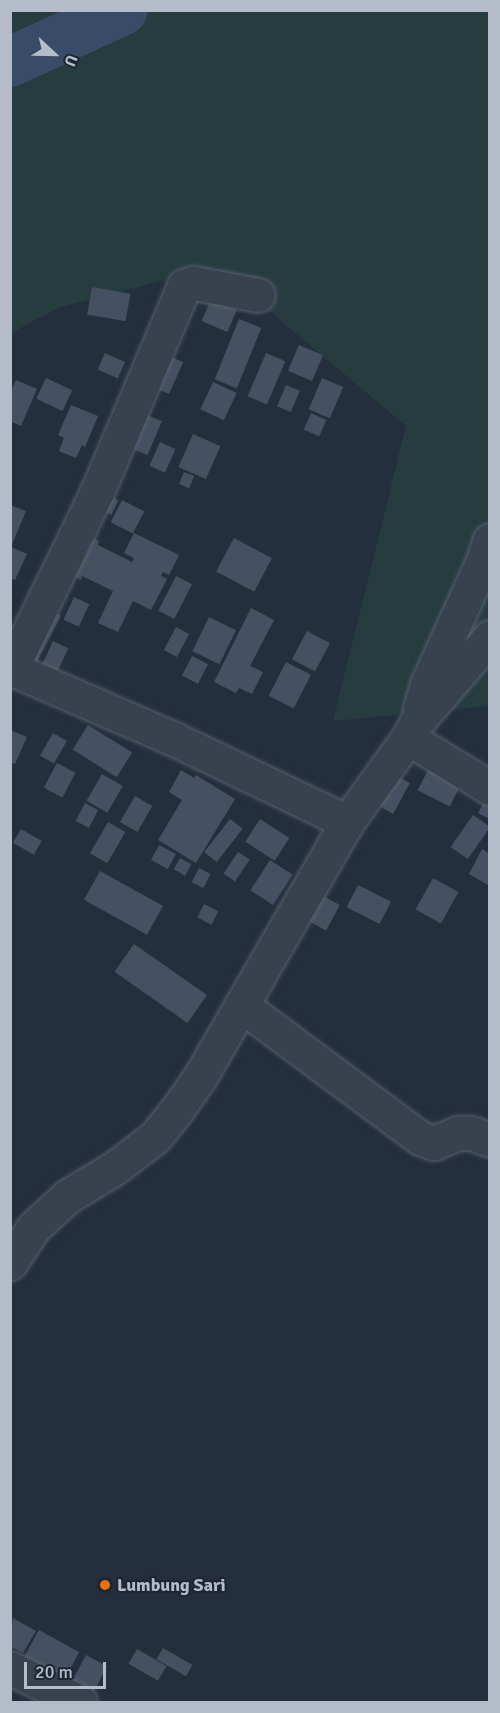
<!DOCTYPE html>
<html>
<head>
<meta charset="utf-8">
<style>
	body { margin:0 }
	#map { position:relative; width:500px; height:1713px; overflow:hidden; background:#242f3e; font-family:Signika,sans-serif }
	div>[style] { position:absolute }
	.green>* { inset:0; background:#263c3f }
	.river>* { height:50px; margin:-25px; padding:0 25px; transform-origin:25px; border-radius:25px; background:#394c67 }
	.building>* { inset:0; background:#455162; transform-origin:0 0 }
	.roads { filter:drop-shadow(0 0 2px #565f6c) drop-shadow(0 0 2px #565f6c) }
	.minor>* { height:33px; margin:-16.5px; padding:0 16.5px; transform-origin:16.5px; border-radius:16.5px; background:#38414e }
	.dots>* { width:16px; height:16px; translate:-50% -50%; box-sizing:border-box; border:3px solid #1d2633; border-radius:50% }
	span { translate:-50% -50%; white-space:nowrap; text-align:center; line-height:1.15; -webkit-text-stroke:4.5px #1d2633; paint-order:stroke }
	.poi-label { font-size:18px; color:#b4bcc9; font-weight:700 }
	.left { translate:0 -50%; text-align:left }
	.frame { position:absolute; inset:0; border:12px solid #b4bcc9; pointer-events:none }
	.north { position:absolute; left:24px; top:24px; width:60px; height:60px; -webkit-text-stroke:4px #1d2633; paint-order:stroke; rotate:112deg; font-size:16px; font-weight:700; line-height:24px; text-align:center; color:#b4bcc9 }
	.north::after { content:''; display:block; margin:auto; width:21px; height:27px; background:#b4bcc9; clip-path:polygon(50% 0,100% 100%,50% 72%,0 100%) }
	.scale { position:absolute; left:24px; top:1662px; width:82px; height:27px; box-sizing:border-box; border:3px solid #b4bcc9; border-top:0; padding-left:8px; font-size:18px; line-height:21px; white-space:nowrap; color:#b4bcc9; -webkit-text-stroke:4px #1d2633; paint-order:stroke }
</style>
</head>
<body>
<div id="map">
	<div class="green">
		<i style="clip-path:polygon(11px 11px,489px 11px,489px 706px,333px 721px,406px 426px,217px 267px,60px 307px,11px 333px)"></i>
	</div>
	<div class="river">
		<i style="left:10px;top:62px;width:124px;rotate:-24.7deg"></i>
	</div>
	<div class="building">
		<i style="left:92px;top:287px;width:39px;height:28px;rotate:10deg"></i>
		<i style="left:211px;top:299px;width:28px;height:24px;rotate:23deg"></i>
		<i style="left:239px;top:319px;width:24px;height:65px;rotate:22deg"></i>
		<i style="left:299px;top:345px;width:26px;height:28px;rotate:23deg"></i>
		<i style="left:105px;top:353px;width:22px;height:18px;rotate:24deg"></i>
		<i style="left:266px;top:353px;width:21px;height:47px;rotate:23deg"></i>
		<i style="left:165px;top:354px;width:20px;height:35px;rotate:24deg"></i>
		<i style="left:46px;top:378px;width:29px;height:23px;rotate:25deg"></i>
		<i style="left:322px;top:378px;width:23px;height:34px;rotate:23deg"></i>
		<i style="clip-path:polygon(16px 380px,37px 389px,21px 426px,10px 421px,10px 393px)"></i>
		<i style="left:213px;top:382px;width:26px;height:30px;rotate:25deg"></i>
		<i style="left:286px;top:385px;width:15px;height:23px;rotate:23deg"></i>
		<i style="clip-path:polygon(71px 405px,98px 416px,85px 447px,82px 445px,76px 458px,59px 451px,64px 438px,58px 435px)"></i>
		<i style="left:138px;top:411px;width:26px;height:37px;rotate:23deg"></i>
		<i style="left:311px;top:413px;width:17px;height:18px;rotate:24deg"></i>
		<i style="left:193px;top:434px;width:30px;height:36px;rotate:24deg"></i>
		<i style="left:160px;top:442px;width:17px;height:26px;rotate:24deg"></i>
		<i style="left:184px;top:472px;width:11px;height:13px;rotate:22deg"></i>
		<i style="left:103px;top:493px;width:17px;height:16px;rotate:25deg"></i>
		<i style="left:122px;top:500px;width:25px;height:25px;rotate:27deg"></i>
		<i style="clip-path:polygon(10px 505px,26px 511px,11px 547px,27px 554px,15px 580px,10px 578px)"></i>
		<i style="clip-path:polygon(83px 533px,99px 541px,98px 545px,132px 562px,134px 558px,124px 553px,134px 533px,179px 555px,169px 575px,163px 572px,161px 576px,167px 579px,151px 610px,133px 601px,118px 632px,98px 623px,113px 591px,82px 576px,81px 580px,64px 571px)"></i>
		<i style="left:234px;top:538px;width:43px;height:38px;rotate:28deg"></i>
		<i style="left:176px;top:576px;width:18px;height:39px;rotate:27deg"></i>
		<i style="left:74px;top:597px;width:17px;height:25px;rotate:25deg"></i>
		<i style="left:46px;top:608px;width:17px;height:55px;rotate:28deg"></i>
		<i style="clip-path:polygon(251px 608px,274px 620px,250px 666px,263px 672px,252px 694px,239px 688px,236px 693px,214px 682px)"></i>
		<i style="left:209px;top:617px;width:30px;height:38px;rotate:26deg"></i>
		<i style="left:176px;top:627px;width:15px;height:26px;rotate:28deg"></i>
		<i style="left:307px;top:631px;width:26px;height:32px;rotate:28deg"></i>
		<i style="left:53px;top:641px;width:17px;height:28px;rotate:25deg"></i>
		<i style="left:192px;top:656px;width:18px;height:22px;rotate:27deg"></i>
		<i style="left:286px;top:662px;width:28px;height:38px;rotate:27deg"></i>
		<i style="left:88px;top:725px;width:52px;height:29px;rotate:32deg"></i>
		<i style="clip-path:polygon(10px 730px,27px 737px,15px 764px,10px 762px)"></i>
		<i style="left:53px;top:733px;width:16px;height:26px;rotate:30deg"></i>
		<i style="left:57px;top:763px;width:21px;height:28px;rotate:28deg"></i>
		<i style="left:429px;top:768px;width:36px;height:25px;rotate:27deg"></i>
		<i style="clip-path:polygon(181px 770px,194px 778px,196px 775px,235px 799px,196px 863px,158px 840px,182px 800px,169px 792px)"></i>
		<i style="left:102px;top:774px;width:24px;height:31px;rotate:30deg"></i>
		<i style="left:393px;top:774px;width:19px;height:35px;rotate:28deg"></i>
		<i style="left:135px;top:796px;width:20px;height:30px;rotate:30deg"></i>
		<i style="clip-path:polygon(485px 800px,490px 803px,490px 819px,478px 813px)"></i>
		<i style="left:85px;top:803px;width:15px;height:20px;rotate:28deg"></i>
		<i style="left:473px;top:815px;width:21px;height:39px;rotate:35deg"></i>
		<i style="left:230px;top:819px;width:16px;height:42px;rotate:38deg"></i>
		<i style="left:260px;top:819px;width:35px;height:27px;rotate:33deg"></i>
		<i style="left:108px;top:822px;width:20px;height:36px;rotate:30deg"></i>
		<i style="left:21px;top:829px;width:24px;height:16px;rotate:30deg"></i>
		<i style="left:159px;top:845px;width:19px;height:17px;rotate:28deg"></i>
		<i style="clip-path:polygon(482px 849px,490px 854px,488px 885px,469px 874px)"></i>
		<i style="left:238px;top:852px;width:14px;height:26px;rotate:34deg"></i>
		<i style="left:180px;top:858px;width:13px;height:13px;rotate:29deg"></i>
		<i style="left:270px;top:860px;width:27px;height:36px;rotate:33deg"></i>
		<i style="left:199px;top:868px;width:13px;height:16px;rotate:27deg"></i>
		<i style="left:100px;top:871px;width:72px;height:33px;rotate:29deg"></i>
		<i style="left:433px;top:878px;width:29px;height:36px;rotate:29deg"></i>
		<i style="left:358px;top:885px;width:37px;height:25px;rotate:27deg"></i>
		<i style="left:323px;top:896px;width:19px;height:29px;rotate:28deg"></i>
		<i style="left:204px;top:904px;width:16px;height:15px;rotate:27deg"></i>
		<i style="left:134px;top:944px;width:89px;height:34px;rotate:35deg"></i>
		<i style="clip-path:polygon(13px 1618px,36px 1631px,23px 1653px,10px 1646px)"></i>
		<i style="left:39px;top:1630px;width:46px;height:35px;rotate:29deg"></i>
		<i style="left:163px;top:1648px;width:34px;height:13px;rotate:30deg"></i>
		<i style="left:137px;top:1649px;width:34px;height:17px;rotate:30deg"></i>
		<i style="left:86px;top:1655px;width:24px;height:31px;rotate:28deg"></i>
	</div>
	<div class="roads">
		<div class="minor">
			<i style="left:10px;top:668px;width:179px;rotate:23.4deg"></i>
			<i style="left:174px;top:739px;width:192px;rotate:25.6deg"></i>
			<i style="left:11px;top:669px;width:197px;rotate:-64.1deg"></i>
			<i style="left:97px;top:492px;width:224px;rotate:-67.1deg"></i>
			<i style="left:184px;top:286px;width:10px;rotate:-17deg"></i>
			<i style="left:194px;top:283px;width:65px;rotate:10.6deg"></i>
			<i style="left:420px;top:708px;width:27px;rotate:-73deg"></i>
			<i style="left:428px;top:682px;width:133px;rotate:-65.6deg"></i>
			<i style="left:483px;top:561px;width:22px;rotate:-72deg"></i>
			<i style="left:408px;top:738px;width:96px;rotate:31.4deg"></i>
			<i style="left:241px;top:1005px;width:223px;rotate:36.6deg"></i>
			<i style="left:420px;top:1138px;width:15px;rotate:20deg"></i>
			<i style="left:434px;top:1143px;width:26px;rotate:-23deg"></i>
			<i style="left:458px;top:1133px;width:13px"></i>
			<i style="left:471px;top:1133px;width:20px;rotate:20deg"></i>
			<i style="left:10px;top:1263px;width:43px;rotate:-56.3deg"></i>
			<i style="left:34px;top:1227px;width:46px;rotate:-42.4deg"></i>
			<i style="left:68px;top:1196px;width:56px;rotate:-31.1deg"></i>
			<i style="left:116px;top:1167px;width:49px;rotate:-37.6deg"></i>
			<i style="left:155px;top:1137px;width:33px;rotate:-51deg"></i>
			<i style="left:176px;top:1111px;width:42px;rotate:-54.8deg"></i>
			<i style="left:200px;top:1077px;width:294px;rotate:-60deg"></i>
			<i style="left:347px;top:822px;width:104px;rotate:-54deg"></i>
			<i style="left:408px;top:738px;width:18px;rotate:-61deg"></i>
			<i style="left:417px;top:722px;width:112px;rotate:-49.3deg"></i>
			<i style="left:10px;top:1668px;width:78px;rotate:25.9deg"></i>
		</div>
	</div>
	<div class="dots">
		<i style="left:105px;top:1585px;background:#e8710a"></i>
	</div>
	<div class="poi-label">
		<span class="left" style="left:117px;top:1585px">Lumbung Sari</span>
	</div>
	<div class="frame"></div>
	<div class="north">U</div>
	<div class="scale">20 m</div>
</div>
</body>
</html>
